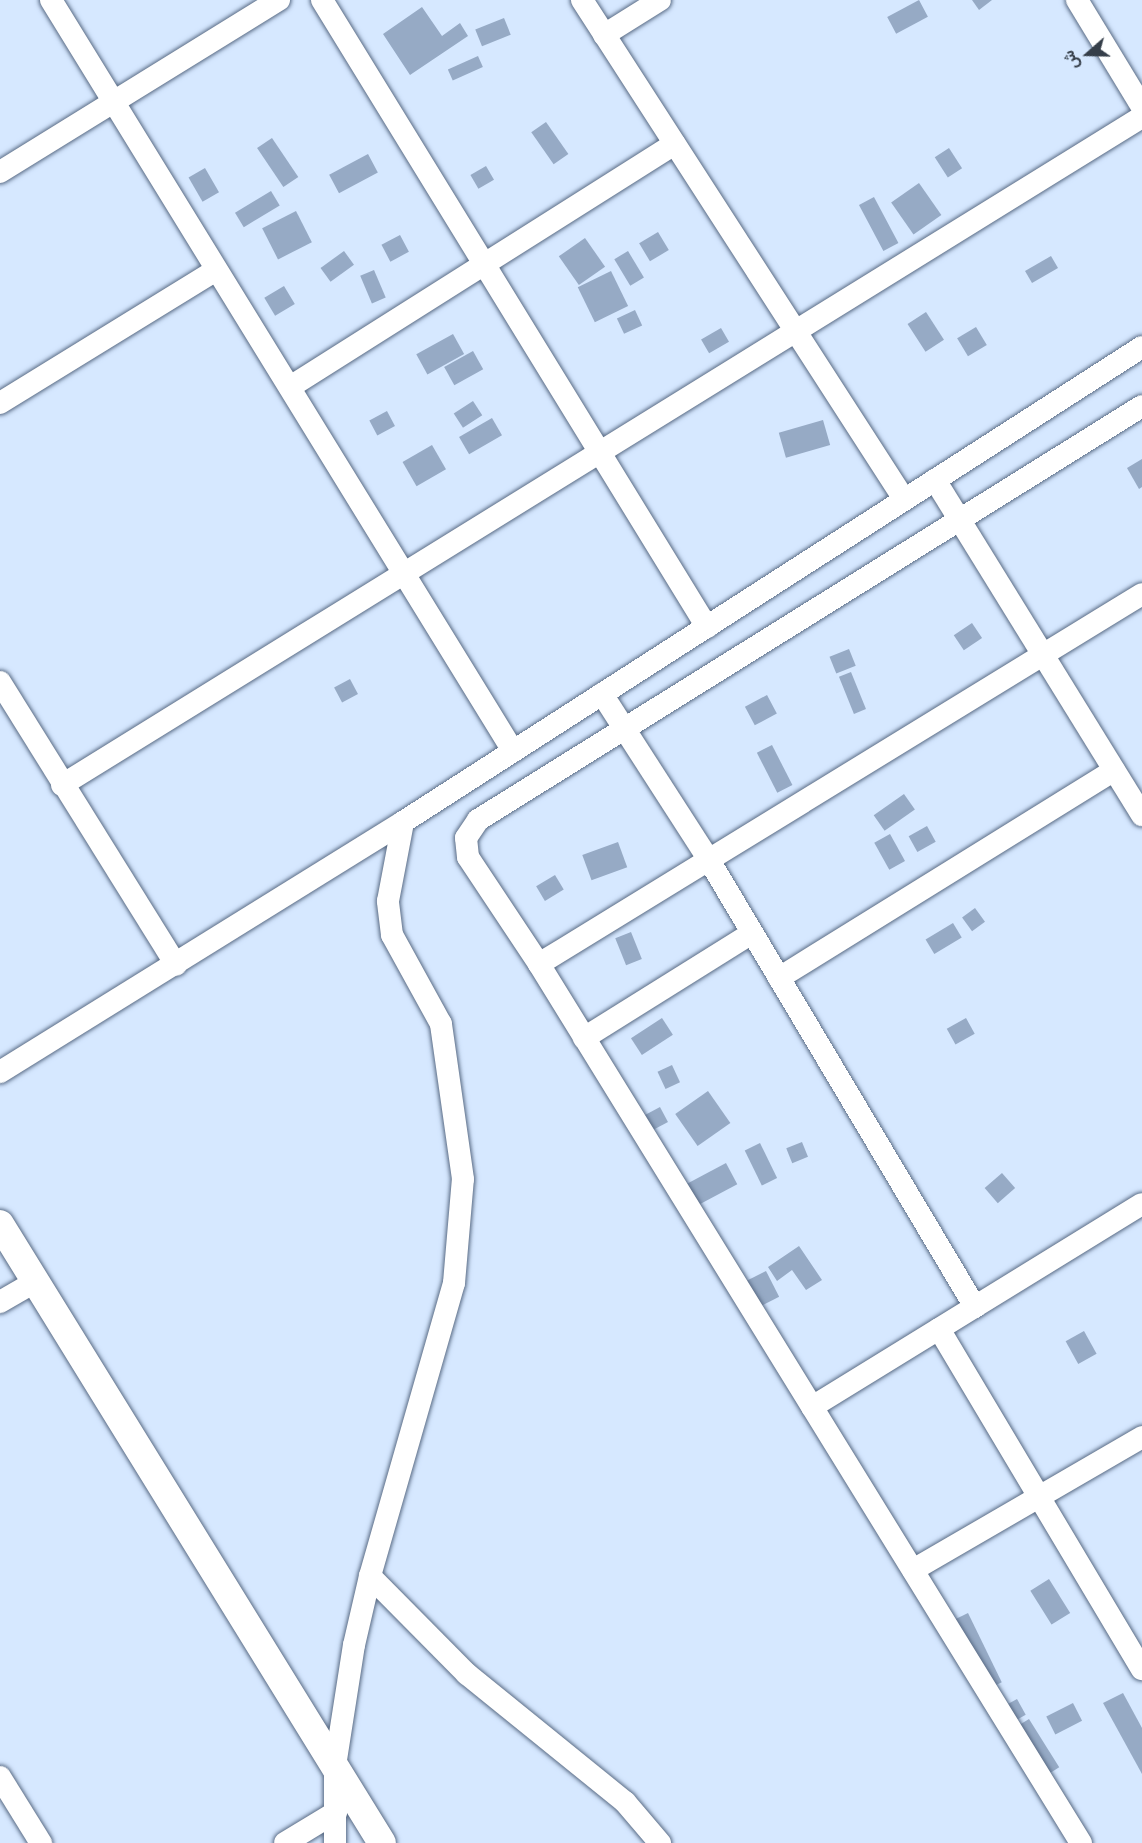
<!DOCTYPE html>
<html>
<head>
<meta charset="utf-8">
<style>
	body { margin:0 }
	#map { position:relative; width:1142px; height:1843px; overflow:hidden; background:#d6e8ff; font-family:"Varela Round",Vazirmatn,sans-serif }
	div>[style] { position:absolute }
	.building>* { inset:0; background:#96aac5; transform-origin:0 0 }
	.roads { filter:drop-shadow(0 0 2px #596b85) drop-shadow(0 0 2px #596b85) }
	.minor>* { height:22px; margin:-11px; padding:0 11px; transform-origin:11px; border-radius:11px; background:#fff }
	.tertiary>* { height:28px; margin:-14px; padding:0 14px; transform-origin:14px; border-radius:14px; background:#fff }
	span { translate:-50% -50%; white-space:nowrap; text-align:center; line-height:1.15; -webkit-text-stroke:4.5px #d6e8ff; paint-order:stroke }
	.north { position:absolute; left:1058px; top:24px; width:60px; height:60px; -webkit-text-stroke:4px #d6e8ff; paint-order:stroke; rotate:250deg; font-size:16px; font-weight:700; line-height:24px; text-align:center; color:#353e49 }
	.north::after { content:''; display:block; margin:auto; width:21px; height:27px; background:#353e49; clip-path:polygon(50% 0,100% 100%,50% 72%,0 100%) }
</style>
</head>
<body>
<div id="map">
	<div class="building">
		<i style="left:919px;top:0;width:19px;height:36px;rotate:62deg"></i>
		<i style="clip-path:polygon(972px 0,992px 0,979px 10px)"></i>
		<i style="clip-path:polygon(422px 7px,442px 36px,460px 23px,468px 36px,410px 75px,383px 34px)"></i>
		<i style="left:504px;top:18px;width:18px;height:31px;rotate:68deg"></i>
		<i style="left:478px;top:56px;width:12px;height:33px;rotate:66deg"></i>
		<i style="left:546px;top:122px;width:39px;height:18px;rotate:55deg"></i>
		<i style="left:272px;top:138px;width:47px;height:18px;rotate:56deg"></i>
		<i style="left:949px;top:148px;width:24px;height:17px;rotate:57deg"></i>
		<i style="left:368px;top:154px;width:21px;height:44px;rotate:62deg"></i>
		<i style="left:486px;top:166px;width:16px;height:18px;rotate:60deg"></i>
		<i style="left:205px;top:168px;width:28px;height:19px;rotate:60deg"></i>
		<i style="left:919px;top:183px;width:39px;height:34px;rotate:55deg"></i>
		<i style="left:271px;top:191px;width:17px;height:42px;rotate:59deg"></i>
		<i style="left:874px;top:197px;width:52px;height:17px;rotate:62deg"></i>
		<i style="left:296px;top:211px;width:35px;height:38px;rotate:63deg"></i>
		<i style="left:658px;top:232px;width:21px;height:22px;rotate:59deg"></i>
		<i style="left:400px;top:235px;width:19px;height:21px;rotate:62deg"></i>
		<i style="left:585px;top:238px;width:35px;height:32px;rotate:55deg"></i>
		<i style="left:344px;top:251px;width:17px;height:29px;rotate:54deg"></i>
		<i style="left:628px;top:251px;width:31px;height:16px;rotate:59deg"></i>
		<i style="left:1051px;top:256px;width:14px;height:30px;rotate:60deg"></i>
		<i style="left:374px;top:270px;width:30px;height:15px;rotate:67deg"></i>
		<i style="left:611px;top:271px;width:39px;height:37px;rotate:64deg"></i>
		<i style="left:284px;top:286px;width:21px;height:23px;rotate:59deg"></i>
		<i style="left:635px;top:310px;width:17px;height:20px;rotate:65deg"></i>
		<i style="left:926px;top:312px;width:33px;height:22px;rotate:57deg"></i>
		<i style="left:976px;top:327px;width:21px;height:22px;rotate:59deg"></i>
		<i style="left:721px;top:328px;width:16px;height:23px;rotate:60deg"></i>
		<i style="left:453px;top:334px;width:23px;height:42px;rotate:61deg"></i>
		<i style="left:473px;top:351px;width:21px;height:33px;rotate:61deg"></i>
		<i style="left:473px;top:401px;width:17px;height:23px;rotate:57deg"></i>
		<i style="left:387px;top:411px;width:17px;height:20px;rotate:62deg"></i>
		<i style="left:492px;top:418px;width:20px;height:38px;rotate:60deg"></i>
		<i style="left:823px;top:420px;width:26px;height:46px;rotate:74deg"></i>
		<i style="left:432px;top:445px;width:28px;height:34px;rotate:60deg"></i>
		<i style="clip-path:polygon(1142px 459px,1142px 487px,1139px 489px,1127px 468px)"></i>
		<i style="left:972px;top:623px;width:18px;height:22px;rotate:56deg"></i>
		<i style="left:849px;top:649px;width:18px;height:21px;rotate:68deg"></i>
		<i style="left:851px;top:672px;width:40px;height:13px;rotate:68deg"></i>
		<i style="left:350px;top:679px;width:17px;height:18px;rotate:62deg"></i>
		<i style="left:767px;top:695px;width:21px;height:25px;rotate:62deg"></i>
		<i style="left:772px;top:745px;width:45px;height:17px;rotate:63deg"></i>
		<i style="left:904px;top:794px;width:19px;height:37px;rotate:55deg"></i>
		<i style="left:927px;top:826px;width:18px;height:21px;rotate:61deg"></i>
		<i style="left:890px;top:834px;width:31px;height:18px;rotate:61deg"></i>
		<i style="left:618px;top:842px;width:27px;height:38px;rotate:70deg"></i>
		<i style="left:555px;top:875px;width:17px;height:22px;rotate:59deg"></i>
		<i style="left:975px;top:908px;width:17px;height:16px;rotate:54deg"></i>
		<i style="left:953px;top:923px;width:17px;height:32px;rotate:59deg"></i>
		<i style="left:631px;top:932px;width:29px;height:17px;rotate:68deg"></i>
		<i style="left:662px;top:1018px;width:20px;height:37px;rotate:57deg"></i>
		<i style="left:966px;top:1018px;width:18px;height:22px;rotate:61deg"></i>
		<i style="left:672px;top:1065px;width:19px;height:16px;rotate:65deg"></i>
		<i style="left:708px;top:1091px;width:39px;height:40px;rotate:55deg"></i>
		<i style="left:660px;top:1107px;width:17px;height:25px;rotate:62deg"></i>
		<i style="left:802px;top:1142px;width:16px;height:17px;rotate:68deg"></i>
		<i style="left:760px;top:1143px;width:39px;height:17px;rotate:64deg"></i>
		<i style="left:726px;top:1163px;width:24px;height:50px;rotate:62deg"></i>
		<i style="left:1002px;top:1173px;width:20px;height:23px;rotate:49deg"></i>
		<i style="clip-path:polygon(799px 1246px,822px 1280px,806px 1290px,792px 1270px,777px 1281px,768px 1267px)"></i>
		<i style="left:766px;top:1271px;width:29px;height:25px;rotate:63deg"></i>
		<i style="left:1084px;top:1331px;width:26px;height:21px;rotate:61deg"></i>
		<i style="left:1049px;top:1579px;width:40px;height:22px;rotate:58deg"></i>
		<i style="left:968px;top:1613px;width:77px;height:21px;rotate:64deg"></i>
		<i style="clip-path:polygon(1123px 1693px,1142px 1728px,1142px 1774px,1103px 1703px)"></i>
		<i style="left:1017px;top:1699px;width:18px;height:15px;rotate:61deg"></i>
		<i style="left:1073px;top:1703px;width:20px;height:30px;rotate:63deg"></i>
		<i style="left:1029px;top:1719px;width:57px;height:21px;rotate:58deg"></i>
	</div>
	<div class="roads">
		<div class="minor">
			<i style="left:51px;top:0;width:882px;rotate:58.4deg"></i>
			<i style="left:322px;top:0;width:736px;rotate:58.45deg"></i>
			<i style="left:582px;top:0;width:594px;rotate:57.17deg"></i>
			<i style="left:1077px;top:0;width:125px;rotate:58.7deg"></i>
			<i style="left:604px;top:35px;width:66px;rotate:-32deg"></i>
			<i style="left:0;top:172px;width:328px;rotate:-31.7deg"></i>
			<i style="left:290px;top:387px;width:455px;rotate:-32.3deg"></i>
			<i style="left:0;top:403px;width:254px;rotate:-31.6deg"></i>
			<i style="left:935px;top:480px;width:394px;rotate:58.3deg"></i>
			<i style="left:0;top:682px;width:333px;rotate:58.1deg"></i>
			<i style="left:602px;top:694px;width:197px;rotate:57.2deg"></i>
			<i style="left:709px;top:860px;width:520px;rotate:59.24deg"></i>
			<i style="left:62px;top:785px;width:1270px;rotate:-31.74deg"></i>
			<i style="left:539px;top:964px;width:707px;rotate:-31.53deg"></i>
			<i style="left:779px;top:978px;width:394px;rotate:-31.8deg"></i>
			<i style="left:584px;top:1038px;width:198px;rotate:-32deg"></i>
			<i style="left:0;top:1072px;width:474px;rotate:-31.8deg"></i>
			<i style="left:403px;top:822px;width:878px;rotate:-32.73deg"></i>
			<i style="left:0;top:1302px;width:39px;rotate:-30deg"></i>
			<i style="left:939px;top:1329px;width:396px;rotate:59.2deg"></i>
			<i style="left:812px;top:1407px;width:387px;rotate:-31.6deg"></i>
			<i style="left:913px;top:1570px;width:265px;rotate:-30.1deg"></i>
			<i style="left:370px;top:1576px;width:138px;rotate:45.3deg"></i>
			<i style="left:467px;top:1674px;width:203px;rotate:39deg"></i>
			<i style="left:625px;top:1802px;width:54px;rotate:49.5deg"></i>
			<i style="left:0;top:1777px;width:78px;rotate:58.2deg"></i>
			<i style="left:285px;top:1843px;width:60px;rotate:-31.3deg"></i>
			<i style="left:335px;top:1843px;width:77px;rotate:-90deg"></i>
			<i style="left:335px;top:1766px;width:122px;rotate:-81.1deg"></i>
			<i style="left:354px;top:1645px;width:71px;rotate:-76.9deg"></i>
			<i style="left:370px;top:1576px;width:305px;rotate:-74deg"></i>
			<i style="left:454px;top:1283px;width:104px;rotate:-85.1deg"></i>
			<i style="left:463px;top:1179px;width:157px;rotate:-98.1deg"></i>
			<i style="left:441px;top:1024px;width:102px;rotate:-118.8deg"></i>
			<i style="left:392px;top:935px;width:34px;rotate:-97deg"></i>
			<i style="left:388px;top:901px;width:80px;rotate:-79.2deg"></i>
			<i style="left:1081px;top:1843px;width:1033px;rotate:-121.66deg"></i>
			<i style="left:539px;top:964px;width:128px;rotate:-123.6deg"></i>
			<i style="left:468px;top:857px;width:19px;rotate:-96deg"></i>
			<i style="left:466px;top:838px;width:22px;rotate:-56deg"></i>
			<i style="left:478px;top:820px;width:782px;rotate:-31.94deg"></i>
		</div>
		<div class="tertiary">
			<i style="left:0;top:1224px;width:727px;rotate:58.32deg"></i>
		</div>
	</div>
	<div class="north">ش</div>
</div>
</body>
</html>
